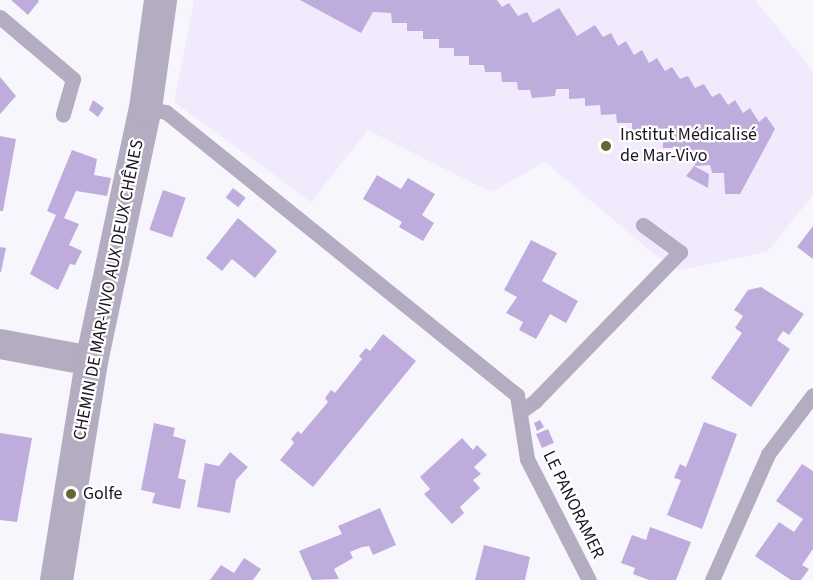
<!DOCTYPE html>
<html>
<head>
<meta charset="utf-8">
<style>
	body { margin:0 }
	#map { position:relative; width:813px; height:580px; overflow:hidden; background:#f8f6fd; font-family:"Source Sans 3",sans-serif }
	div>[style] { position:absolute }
	.built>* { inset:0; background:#f0eafc }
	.building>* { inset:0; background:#beaddc; transform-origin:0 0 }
	.service>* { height:15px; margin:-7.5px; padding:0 7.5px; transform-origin:7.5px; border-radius:7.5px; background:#b4acc1 }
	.minor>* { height:30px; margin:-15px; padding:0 15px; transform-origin:15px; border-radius:15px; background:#b4acc1 }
	.tertiary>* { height:33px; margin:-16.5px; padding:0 16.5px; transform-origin:16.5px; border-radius:16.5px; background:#b4acc1 }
	.dots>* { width:16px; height:16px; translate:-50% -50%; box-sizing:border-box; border:3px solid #fff; border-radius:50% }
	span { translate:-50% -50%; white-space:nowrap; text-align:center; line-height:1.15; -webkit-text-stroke:4.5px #fff; paint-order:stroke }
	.poi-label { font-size:18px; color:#1b1622 }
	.left { translate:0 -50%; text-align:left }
	.street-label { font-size:18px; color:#1b1622 }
</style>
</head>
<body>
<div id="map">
	<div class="built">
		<i style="clip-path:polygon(194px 0,755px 0,813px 71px,813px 195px,767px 252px,680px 270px,654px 254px,545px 162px,491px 192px,368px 130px,311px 202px,174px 102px)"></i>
	</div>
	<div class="building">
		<i style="clip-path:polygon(11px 0,38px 0,39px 1px,28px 15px)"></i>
		<i style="clip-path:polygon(300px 0,497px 0,502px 7px,509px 3px,518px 16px,527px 12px,533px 23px,559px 8px,577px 36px,595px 25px,603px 37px,611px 33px,618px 46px,626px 41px,634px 55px,642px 50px,649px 63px,657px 58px,665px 71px,672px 67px,680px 79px,688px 76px,695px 88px,704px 84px,712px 97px,720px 93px,728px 105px,735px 100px,743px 113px,750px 108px,759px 122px,766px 116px,775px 129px,740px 194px,725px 194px,724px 173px,712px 173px,710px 165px,695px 166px,695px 156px,679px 157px,678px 148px,663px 148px,663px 139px,648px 140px,648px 131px,632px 131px,632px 123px,617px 123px,616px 114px,601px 115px,600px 105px,585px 106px,585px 98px,569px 99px,569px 89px,556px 89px,555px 96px,532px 98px,530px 90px,518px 90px,517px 82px,502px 82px,501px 72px,485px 72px,484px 65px,469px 65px,469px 56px,454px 56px,454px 48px,439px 48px,439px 39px,423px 39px,423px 31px,407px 31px,407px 23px,392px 23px,391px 13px,373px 12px,361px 33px)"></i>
		<i style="clip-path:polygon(0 77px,16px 96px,0 114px)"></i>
		<i style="clip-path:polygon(93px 100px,104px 108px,98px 117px,89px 110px)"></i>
		<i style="clip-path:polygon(0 136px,16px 139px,3px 211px,0 211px)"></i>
		<i style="clip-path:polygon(72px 150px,97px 159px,94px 175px,111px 178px,107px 196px,76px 191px,64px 218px,79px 224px,69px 245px,82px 251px,75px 265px,70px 264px,58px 290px,30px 274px,56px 215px,47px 211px)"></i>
		<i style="clip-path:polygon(694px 166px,709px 174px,708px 188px,686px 176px)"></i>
		<i style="clip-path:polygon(377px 175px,401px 189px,408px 178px,435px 194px,422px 215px,434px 223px,423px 241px,399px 227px,402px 222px,363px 199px)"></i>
		<i style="left:233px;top:188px;width:16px;height:12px;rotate:38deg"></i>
		<i style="left:163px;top:190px;width:24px;height:42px;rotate:19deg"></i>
		<i style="clip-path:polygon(238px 218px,277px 251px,255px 278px,232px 259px,222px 271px,206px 258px)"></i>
		<i style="clip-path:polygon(813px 226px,813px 259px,797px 247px)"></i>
		<i style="clip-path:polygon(531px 240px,557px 253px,542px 281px,578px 301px,566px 323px,550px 314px,536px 339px,519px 330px,523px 322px,506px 313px,517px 297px,504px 290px)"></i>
		<i style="clip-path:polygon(0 247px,6px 248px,1px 272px,0 272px)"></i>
		<i style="clip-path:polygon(761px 287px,804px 314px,789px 335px,783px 331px,777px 340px,790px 349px,751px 407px,711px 378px,742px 333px,735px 328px,743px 316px,734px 310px,748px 290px)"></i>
		<i style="clip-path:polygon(383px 334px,416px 361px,313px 487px,280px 460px,294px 443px,291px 439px,298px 431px,301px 434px,328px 402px,325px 398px,331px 390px,335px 393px,362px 359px,359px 356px,366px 348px,370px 351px)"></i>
		<i style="clip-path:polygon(540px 420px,544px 427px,537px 431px,534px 423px)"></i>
		<i style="clip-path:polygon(704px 422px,737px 434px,702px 529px,667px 515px,681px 480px,674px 478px,680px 464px,686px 467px)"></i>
		<i style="clip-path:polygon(154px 423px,175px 428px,173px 436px,186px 440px,178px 478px,186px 480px,180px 509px,152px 503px,155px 493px,141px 490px)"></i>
		<i style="left:548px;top:429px;width:15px;height:13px;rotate:67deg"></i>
		<i style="clip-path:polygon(0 433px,32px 438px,17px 522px,0 520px)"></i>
		<i style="clip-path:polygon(462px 438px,473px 450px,477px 445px,487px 455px,474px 467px,481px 474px,473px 480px,480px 488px,460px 507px,464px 513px,452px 524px,424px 494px,430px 489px,420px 477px)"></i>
		<i style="clip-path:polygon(230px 452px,248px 467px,236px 480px,230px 513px,197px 507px,205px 463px,219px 466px)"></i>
		<i style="clip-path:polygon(802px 464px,813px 471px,813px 549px,802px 565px,809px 569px,801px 580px,791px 580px,755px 556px,779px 522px,794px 532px,803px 519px,776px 501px)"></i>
		<i style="clip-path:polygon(380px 508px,396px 545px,373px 555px,369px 546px,362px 547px,350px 552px,353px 558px,334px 569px,339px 579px,312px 580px,299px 551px,342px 534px,338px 526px)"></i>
		<i style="clip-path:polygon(650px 527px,691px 542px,676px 580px,649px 580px,633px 574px,635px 568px,621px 563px,632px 535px,646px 540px)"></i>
		<i style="clip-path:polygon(484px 545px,530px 557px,525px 580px,475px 580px)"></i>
		<i style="clip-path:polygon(244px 558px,261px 569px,253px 580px,210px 580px,221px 565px,234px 573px)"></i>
	</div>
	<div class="service">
		<i style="left:0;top:17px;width:96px;rotate:40.3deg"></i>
		<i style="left:73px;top:79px;width:37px;rotate:106deg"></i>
		<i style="left:145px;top:108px;width:21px;rotate:11deg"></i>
		<i style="left:166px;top:112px;width:451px;rotate:38.9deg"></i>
		<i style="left:517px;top:395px;width:65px;rotate:81.1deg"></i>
		<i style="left:527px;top:459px;width:136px;rotate:62.9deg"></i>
		<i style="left:520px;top:412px;width:19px;rotate:-36deg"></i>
		<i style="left:535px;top:401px;width:208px;rotate:-45.8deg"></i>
		<i style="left:680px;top:252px;width:46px;rotate:-143.9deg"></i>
		<i style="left:712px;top:580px;width:138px;rotate:-66deg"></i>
		<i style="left:768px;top:454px;width:74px;rotate:-52.7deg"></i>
	</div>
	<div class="minor">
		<i style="left:0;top:344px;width:93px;rotate:10.6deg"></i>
	</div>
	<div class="tertiary">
		<i style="left:56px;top:580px;width:222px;rotate:-80.9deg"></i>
		<i style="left:91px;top:361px;width:259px;rotate:-78deg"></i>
		<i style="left:145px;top:108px;width:109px;rotate:-82.1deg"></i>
	</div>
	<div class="dots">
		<i style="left:606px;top:146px;background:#6a6532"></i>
		<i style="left:71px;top:494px;background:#6a6532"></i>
	</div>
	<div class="poi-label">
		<span class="left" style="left:620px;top:146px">Institut Médicalisé<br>de Mar-Vivo</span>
		<span class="left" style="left:83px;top:494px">Golfe</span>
	</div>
	<div class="street-label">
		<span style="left:109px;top:290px;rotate:-79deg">CHEMIN DE MAR-VIVO AUX DEUX CHÊNES</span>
		<span style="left:573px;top:505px;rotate:64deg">LE PANORAMER</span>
	</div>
</div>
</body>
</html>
